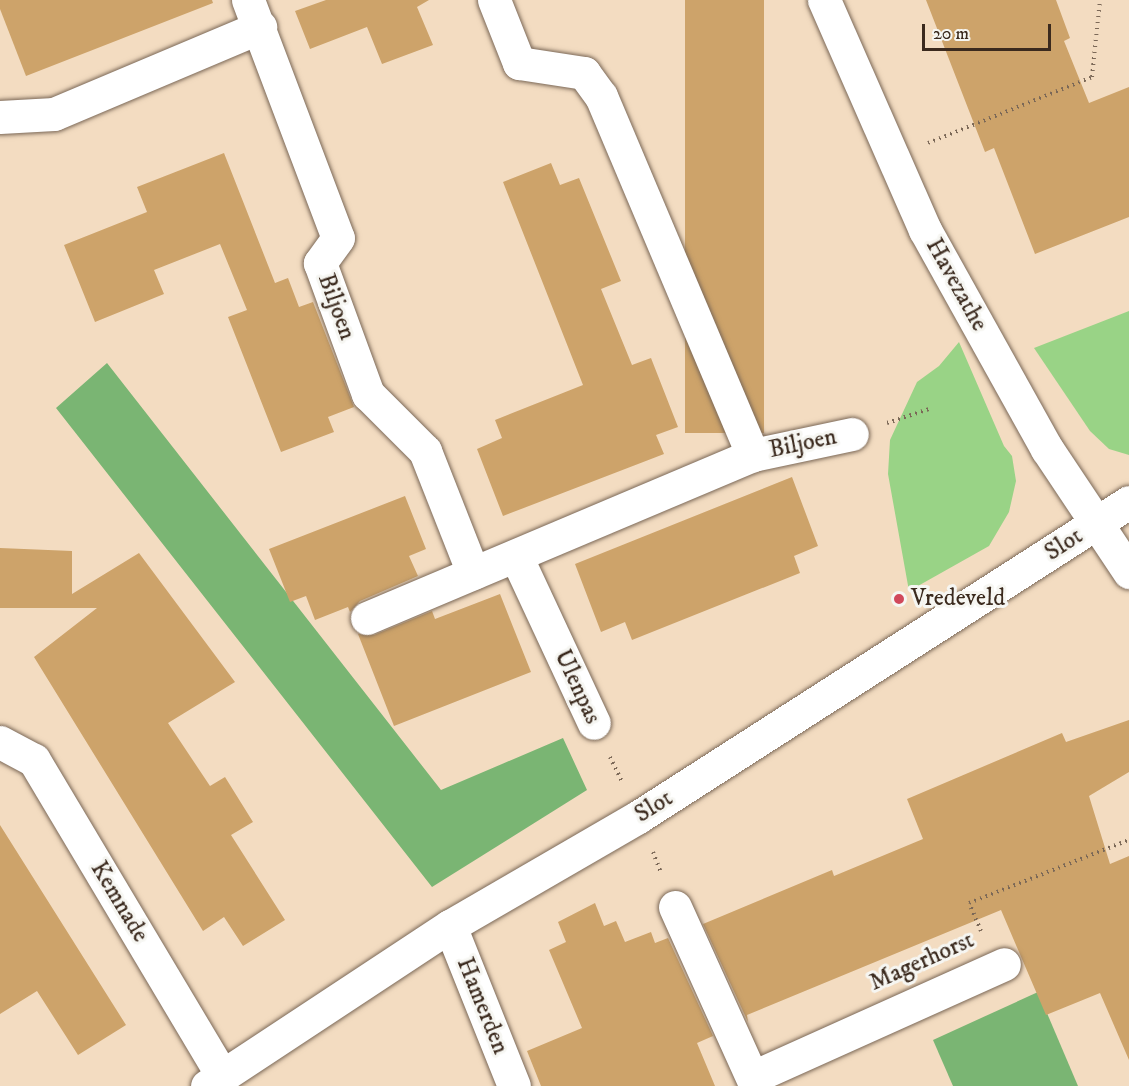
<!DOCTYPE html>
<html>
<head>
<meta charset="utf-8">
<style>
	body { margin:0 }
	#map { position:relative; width:1129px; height:1086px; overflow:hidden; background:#f3dcc1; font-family:"IM FELL DW Pica",serif }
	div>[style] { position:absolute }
	.green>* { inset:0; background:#99d386 }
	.forest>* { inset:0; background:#7ab573 }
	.building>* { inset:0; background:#cda36a; transform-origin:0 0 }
	.path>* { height:4px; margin-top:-2px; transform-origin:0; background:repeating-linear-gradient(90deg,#7b6857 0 1.5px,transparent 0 6px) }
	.roads { filter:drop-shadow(0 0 2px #7b6857) drop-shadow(0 0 2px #7b6857) }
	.minor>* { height:33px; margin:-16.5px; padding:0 16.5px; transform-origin:16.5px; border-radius:16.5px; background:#fff }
	.tertiary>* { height:33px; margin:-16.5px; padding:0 16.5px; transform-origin:16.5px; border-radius:16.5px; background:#fff }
	.dots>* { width:16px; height:16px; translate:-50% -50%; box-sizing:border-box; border:3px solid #f6f6f2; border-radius:50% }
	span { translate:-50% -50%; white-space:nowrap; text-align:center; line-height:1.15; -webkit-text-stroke:6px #f6f6f2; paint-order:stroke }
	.street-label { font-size:24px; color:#3b2a1e }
	.poi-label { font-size:24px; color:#3b2a1e }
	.left { translate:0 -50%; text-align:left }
	.scale { position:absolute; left:922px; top:24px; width:129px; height:27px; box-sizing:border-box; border:3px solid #3b2a1e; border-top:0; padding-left:8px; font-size:18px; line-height:21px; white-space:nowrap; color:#3b2a1e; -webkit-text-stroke:4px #f6f6f2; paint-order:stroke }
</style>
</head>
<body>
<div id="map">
	<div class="green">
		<i style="clip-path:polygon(1129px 311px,1129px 455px,1109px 449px,1090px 431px,1034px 348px)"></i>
		<i style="clip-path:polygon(959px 342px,1004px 446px,1012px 456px,1016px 481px,1009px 512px,989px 546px,909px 591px,888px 474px,890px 440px,917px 382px,939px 366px)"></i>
	</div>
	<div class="forest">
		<i style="clip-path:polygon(107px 363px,441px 790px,563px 738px,587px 790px,432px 887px,56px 408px)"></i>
		<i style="clip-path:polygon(1038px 992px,1078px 1086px,953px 1086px,933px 1040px)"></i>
	</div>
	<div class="building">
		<i style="clip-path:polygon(0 0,212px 0,213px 3px,26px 76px,0 9px)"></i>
		<i style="clip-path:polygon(326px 0,429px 0,417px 7px,433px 45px,382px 64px,367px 27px,310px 49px,295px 11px)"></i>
		<i style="left:685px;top:0;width:79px;height:433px"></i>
		<i style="clip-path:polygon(926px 0,1056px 0,1070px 38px,1064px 41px,1089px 103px,1129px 87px,1129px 217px,1035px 254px,994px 148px,985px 152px)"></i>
		<i style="clip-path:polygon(224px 153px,275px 283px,288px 278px,299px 307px,313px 302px,354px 407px,328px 417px,334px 432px,281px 452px,228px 317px,247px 310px,220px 244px,154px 270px,164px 294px,95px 322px,64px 245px,147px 212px,137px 187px)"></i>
		<i style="clip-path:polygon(551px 163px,560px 185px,579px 178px,621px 281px,601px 289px,632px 365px,651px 358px,678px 427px,656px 435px,664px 454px,503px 516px,477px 449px,502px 438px,495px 420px,583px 385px,503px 182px)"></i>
		<i style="clip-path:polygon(792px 477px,818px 546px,794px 556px,800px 573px,632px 640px,625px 622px,601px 632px,575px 564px)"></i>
		<i style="clip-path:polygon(405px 496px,426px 549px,409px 556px,418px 576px,360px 601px,350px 612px,348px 607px,315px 620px,306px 596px,290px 602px,269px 549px)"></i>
		<i style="clip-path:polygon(0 548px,72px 551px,72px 594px,139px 553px,235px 682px,168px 723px,210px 786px,225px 777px,253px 822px,231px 835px,285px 920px,243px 946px,224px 917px,203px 931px,34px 657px,97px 608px,0 608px)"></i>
		<i style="clip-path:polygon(500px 594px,531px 672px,394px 726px,358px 634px,374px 635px,432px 611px,435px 619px)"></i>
		<i style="clip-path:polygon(1129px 720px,1129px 772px,1089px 796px,1110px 864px,1129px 856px,1129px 1060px,1100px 993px,1046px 1015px,1001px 910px,747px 1015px,748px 1022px,703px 924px,832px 870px,834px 876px,923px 839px,907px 799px,1062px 733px,1066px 742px)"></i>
		<i style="clip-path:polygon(0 825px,126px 1025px,78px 1055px,37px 991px,0 1014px)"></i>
		<i style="clip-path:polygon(595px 903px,604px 926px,616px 921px,625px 942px,651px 932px,655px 943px,668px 938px,713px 1036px,697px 1043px,715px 1086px,541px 1086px,527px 1051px,582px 1028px,549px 950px,566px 942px,558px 922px)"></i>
	</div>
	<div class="path">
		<i style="left:928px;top:143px;width:177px;rotate:-21.9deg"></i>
		<i style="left:1092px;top:77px;width:77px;rotate:-84.1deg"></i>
		<i style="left:887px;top:423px;width:44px;rotate:-18.4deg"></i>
		<i style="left:610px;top:757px;width:28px;rotate:64deg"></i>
		<i style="left:653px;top:852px;width:22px;rotate:69deg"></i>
		<i style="left:981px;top:931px;width:30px;rotate:-113deg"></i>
		<i style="left:969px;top:903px;width:172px;rotate:-21.5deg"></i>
	</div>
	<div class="roads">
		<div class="minor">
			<i style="left:248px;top:0;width:254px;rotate:69.3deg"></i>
			<i style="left:338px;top:238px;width:31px;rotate:126deg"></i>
			<i style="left:320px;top:263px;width:140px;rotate:69.9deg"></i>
			<i style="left:368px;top:394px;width:81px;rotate:45deg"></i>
			<i style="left:425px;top:451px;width:131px;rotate:68.5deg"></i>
			<i style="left:494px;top:0;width:68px;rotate:68.4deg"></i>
			<i style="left:519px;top:63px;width:66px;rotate:8.7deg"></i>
			<i style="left:584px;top:73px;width:29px;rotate:54deg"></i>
			<i style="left:601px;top:96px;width:390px;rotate:67.1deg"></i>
			<i style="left:824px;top:0;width:251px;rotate:66.3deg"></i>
			<i style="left:925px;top:230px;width:251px;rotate:60.9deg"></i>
			<i style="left:1047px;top:449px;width:148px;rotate:56.3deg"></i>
			<i style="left:0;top:117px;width:54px;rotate:-3.2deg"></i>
			<i style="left:54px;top:114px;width:224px;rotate:-22.9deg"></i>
			<i style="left:516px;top:556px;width:184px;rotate:65deg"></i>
			<i style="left:367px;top:618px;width:419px;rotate:-22.9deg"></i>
			<i style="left:753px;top:455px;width:101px;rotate:-12deg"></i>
			<i style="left:0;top:742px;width:38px;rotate:28deg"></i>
			<i style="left:34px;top:760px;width:369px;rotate:59.2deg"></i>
			<i style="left:675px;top:907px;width:196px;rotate:65.7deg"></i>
			<i style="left:450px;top:926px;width:172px;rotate:68.2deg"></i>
			<i style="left:753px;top:1077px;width:275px;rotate:-24.2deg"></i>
		</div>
		<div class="tertiary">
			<i style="left:207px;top:1086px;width:291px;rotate:-33.4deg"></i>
			<i style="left:450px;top:926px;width:217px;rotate:-30.1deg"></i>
			<i style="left:638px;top:817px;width:583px;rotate:-32.68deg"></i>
		</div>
	</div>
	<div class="dots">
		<i style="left:899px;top:599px;background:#d1495b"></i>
	</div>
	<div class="street-label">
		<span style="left:956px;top:285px;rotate:61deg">Havezathe</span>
		<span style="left:336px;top:307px;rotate:70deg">Biljoen</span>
		<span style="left:803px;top:444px;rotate:-12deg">Biljoen</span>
		<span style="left:1064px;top:545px;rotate:-33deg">Slot</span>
		<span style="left:577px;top:687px;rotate:65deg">Ulenpas</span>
		<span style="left:654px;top:807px;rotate:-32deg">Slot</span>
		<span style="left:119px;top:902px;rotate:59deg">Kemnade</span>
		<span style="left:922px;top:962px;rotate:-24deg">Magerhorst</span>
		<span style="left:482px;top:1006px;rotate:68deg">Hamerden</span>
	</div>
	<div class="poi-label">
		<span class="left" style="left:911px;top:599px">Vredeveld</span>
	</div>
	<div class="scale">20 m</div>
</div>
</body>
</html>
